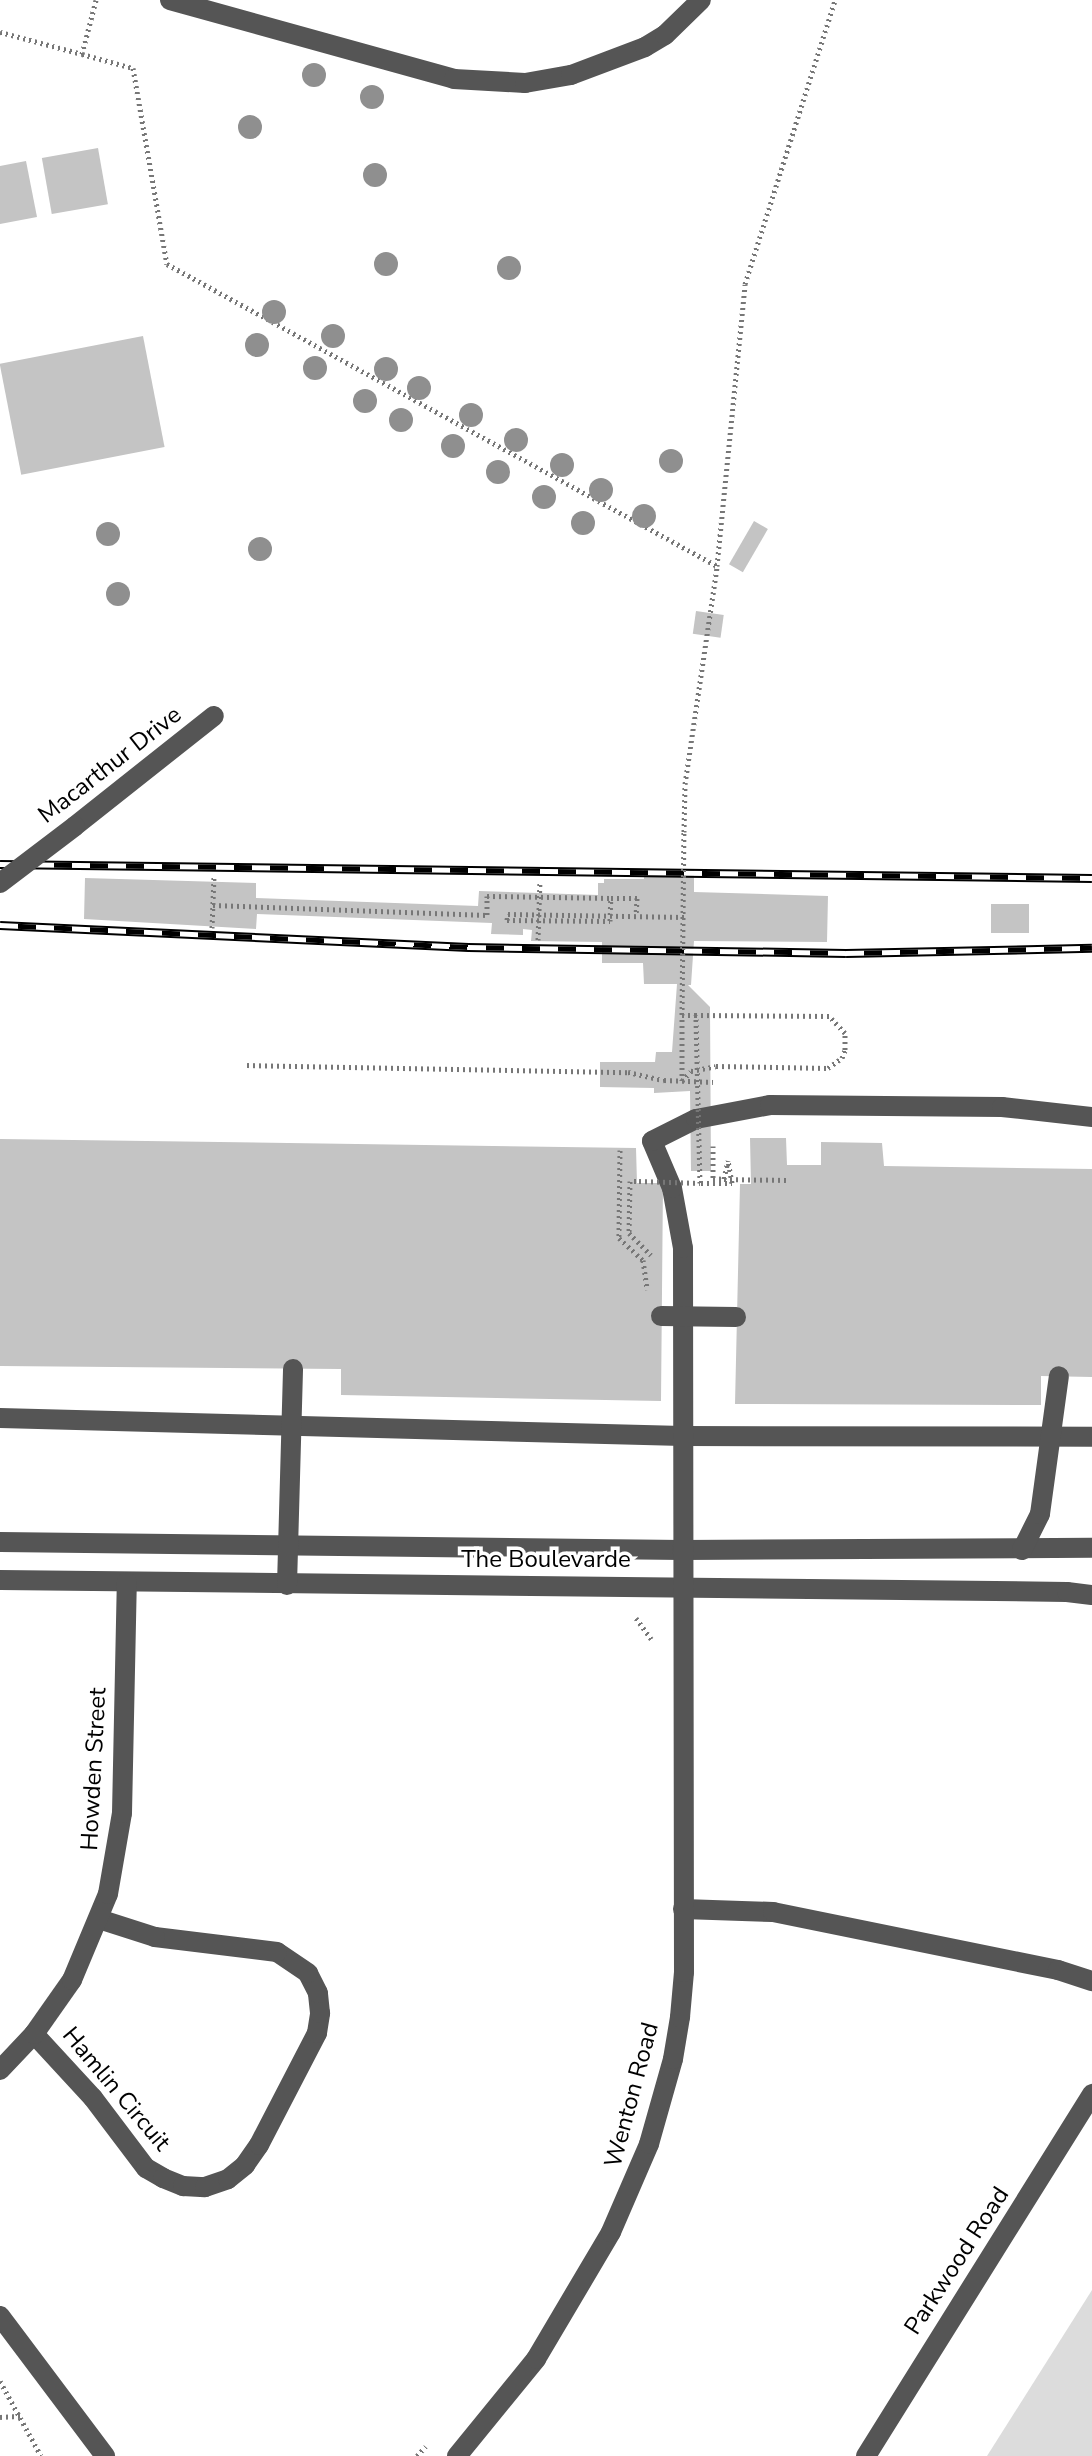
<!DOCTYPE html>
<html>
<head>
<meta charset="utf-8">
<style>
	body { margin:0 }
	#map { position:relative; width:1092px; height:2456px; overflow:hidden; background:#fff; font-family:"Nunito Sans",sans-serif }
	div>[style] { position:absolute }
	.green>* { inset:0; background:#dcdcdc }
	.building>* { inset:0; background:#c4c4c4; transform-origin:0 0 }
	.path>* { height:5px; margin-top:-2.5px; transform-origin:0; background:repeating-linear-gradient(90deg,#777 0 2px,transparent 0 6px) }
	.minor>* { height:20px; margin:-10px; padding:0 10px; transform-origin:10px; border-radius:10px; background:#555 }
	.rail>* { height:9px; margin-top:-4.5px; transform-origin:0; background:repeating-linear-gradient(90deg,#fff 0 18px,#000 0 36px); box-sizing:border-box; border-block:2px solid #000 }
	.path-bridge>* { height:5px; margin-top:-2.5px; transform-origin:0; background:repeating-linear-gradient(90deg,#777 0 2px,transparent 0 6px) }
	.minor-bridge>* { height:20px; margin:-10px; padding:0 10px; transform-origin:10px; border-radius:10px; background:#555 }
	.trees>* { width:24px; height:24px; margin:-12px; border-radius:50%; background:#8f8f8f }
	span { translate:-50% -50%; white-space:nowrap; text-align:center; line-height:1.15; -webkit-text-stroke:7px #fff; paint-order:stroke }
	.street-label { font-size:24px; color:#000 }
</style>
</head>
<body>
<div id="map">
	<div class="green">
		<i style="clip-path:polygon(1092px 2290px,1092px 2456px,987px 2456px)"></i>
	</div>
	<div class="building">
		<i style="left:98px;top:148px;width:57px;height:57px;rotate:80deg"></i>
		<i style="clip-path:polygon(26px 161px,37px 217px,0 224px,0 166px)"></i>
		<i style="left:143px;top:336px;width:113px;height:146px;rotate:79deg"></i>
		<i style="left:754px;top:521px;width:16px;height:50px;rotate:30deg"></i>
		<i style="left:696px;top:611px;width:28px;height:23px;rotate:8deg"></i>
		<i style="clip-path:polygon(644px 869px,694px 870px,694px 892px,828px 896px,827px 942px,694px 941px,691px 985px,688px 985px,710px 1007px,711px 1171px,691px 1171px,690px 1091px,654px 1093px,654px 1088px,600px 1087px,600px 1062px,655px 1062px,656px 1052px,672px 1052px,677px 984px,644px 984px,643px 963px,602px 963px,602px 942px,531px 941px,532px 930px,523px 929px,523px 935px,491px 934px,492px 923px,257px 914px,256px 929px,84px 919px,85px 878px,256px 883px,256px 898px,478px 906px,479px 891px,598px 895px,598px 883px,604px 883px,604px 879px,644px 879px)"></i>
		<i style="left:991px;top:904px;width:38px;height:29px"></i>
		<i style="clip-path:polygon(750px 1138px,786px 1138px,787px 1165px,821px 1165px,821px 1142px,882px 1143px,884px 1166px,1092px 1169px,1092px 1377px,1041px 1376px,1041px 1405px,735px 1404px,740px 1184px,751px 1184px)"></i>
		<i style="clip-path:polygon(0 1139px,636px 1148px,637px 1183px,663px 1183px,661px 1401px,341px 1395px,341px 1369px,0 1366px)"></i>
	</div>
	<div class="path">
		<i style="left:96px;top:0;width:56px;rotate:104.5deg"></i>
		<i style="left:82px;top:54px;width:53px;rotate:15.4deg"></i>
		<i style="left:133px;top:68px;width:199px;rotate:80.2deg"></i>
		<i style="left:167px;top:264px;width:627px;rotate:28.77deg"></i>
		<i style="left:717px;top:566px;width:283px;rotate:-84.3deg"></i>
		<i style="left:745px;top:284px;width:298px;rotate:-72.4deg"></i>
		<i style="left:0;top:32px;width:85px;rotate:15deg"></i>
		<i style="left:684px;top:832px;width:48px;rotate:-88.8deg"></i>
		<i style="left:685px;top:784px;width:220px;rotate:-81.6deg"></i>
		<i style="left:213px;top:905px;width:274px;rotate:2.1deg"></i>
		<i style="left:487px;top:915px;width:19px;rotate:-90deg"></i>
		<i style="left:487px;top:896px;width:124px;rotate:0.9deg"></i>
		<i style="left:507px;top:920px;width:6px;rotate:-81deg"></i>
		<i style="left:508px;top:914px;width:176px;rotate:1deg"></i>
		<i style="left:212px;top:928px;width:53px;rotate:-87.8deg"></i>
		<i style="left:538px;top:940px;width:59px;rotate:-88.1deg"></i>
		<i style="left:247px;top:1065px;width:381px;rotate:1.1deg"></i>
		<i style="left:628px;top:1072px;width:37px;rotate:13deg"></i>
		<i style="left:664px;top:1080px;width:49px;rotate:2.3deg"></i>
		<i style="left:682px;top:1081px;width:13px;rotate:-48deg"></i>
		<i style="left:691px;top:1071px;width:25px;rotate:-11deg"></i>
		<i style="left:716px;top:1066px;width:112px;rotate:1deg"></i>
		<i style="left:828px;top:1068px;width:17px;rotate:-36deg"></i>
		<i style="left:842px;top:1058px;width:9px;rotate:-69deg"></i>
		<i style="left:845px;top:1050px;width:17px;rotate:-90deg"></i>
		<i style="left:845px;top:1033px;width:23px;rotate:-133deg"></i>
		<i style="left:829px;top:1016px;width:133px;rotate:-179.6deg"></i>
		<i style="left:682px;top:1081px;width:66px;rotate:-90deg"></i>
		<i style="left:713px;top:1146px;width:32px;rotate:90deg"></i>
		<i style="left:713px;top:1178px;width:11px;rotate:5deg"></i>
		<i style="left:724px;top:1179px;width:19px;rotate:-78deg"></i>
		<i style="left:620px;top:1150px;width:88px;rotate:90.7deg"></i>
		<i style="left:619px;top:1238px;width:33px;rotate:43deg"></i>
		<i style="left:643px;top:1260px;width:30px;rotate:82deg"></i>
		<i style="left:724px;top:1179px;width:62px;rotate:0.9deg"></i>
		<i style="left:636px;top:1181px;width:6px;rotate:180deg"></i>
		<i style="left:630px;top:1181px;width:52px;rotate:91.1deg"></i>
		<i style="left:629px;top:1233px;width:31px;rotate:45deg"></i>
		<i style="left:701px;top:1183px;width:31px"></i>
		<i style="left:732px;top:1183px;width:22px;rotate:-100deg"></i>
		<i style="left:636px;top:1618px;width:26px;rotate:54deg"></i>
		<i style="left:0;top:2381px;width:85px;rotate:61.3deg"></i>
		<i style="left:0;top:2417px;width:22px;rotate:-3deg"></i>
		<i style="left:417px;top:2456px;width:13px;rotate:-48deg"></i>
	</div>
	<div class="minor">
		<i style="left:170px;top:0;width:295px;rotate:15.5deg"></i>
		<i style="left:454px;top:79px;width:71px;rotate:3.2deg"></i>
		<i style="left:525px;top:83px;width:47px;rotate:-9.9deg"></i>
		<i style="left:571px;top:75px;width:79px;rotate:-20.7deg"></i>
		<i style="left:645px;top:47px;width:23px;rotate:-31deg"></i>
		<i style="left:665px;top:35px;width:50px;rotate:-44.2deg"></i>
		<i style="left:75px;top:826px;width:177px;rotate:-38.4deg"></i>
		<i style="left:0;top:1418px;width:683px;rotate:1.51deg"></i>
		<i style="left:683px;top:1436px;width:409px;rotate:0.1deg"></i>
		<i style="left:0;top:1542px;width:682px;rotate:0.67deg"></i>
		<i style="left:682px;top:1550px;width:410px;rotate:-0.3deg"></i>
		<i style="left:1022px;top:1550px;width:40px;rotate:-63.4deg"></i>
		<i style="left:1040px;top:1514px;width:139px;rotate:-82.2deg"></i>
		<i style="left:0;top:1580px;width:1067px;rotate:0.64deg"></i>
		<i style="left:1067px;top:1592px;width:25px;rotate:7deg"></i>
		<i style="left:287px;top:1585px;width:216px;rotate:-88.4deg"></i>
		<i style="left:683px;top:1909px;width:90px;rotate:1.9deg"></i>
		<i style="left:773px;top:1912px;width:291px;rotate:11.5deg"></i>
		<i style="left:1058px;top:1970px;width:36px;rotate:18deg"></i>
		<i style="left:34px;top:2034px;width:87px;rotate:47.3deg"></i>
		<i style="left:93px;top:2098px;width:88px;rotate:52.9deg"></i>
		<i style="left:146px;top:2168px;width:20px;rotate:30deg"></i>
		<i style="left:163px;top:2178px;width:22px;rotate:22deg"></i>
		<i style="left:183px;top:2186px;width:22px;rotate:3deg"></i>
		<i style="left:205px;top:2187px;width:24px;rotate:-19deg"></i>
		<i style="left:228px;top:2179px;width:22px;rotate:-39deg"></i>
		<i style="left:245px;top:2165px;width:24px;rotate:-55deg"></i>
		<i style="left:259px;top:2145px;width:126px;rotate:-62.6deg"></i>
		<i style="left:317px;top:2033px;width:20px;rotate:-81deg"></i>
		<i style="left:320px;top:2013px;width:20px;rotate:-96deg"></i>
		<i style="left:318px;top:1993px;width:22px;rotate:-117deg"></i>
		<i style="left:308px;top:1973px;width:37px;rotate:-146deg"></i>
		<i style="left:277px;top:1952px;width:123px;rotate:-173deg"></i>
		<i style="left:155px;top:1937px;width:59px;rotate:-162.2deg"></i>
		<i style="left:0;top:2070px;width:50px;rotate:-46.6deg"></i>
		<i style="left:34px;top:2034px;width:66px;rotate:-54.9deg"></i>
		<i style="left:72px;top:1980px;width:93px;rotate:-67.3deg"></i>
		<i style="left:108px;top:1894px;width:82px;rotate:-80.2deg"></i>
		<i style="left:122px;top:1813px;width:231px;rotate:-88.8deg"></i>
		<i style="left:0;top:2316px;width:175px;rotate:53.1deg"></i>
		<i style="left:457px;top:2456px;width:125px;rotate:-50.8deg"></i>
		<i style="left:536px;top:2359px;width:147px;rotate:-59.4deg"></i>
		<i style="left:611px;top:2232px;width:96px;rotate:-66.6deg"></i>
		<i style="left:649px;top:2144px;width:88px;rotate:-74.2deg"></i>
		<i style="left:673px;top:2059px;width:43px;rotate:-80.5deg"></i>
		<i style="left:680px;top:2017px;width:45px;rotate:-84.9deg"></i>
		<i style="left:684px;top:1972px;width:724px;rotate:-90.08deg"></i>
		<i style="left:683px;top:1248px;width:61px;rotate:-100.4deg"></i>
		<i style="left:672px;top:1188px;width:51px;rotate:-113.1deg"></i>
		<i style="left:652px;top:1141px;width:49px;rotate:-26.6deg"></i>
		<i style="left:696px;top:1119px;width:75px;rotate:-10.7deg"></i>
		<i style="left:770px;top:1105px;width:232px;rotate:0.5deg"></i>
		<i style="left:1002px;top:1107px;width:91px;rotate:6.3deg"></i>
		<i style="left:866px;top:2456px;width:427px;rotate:-58deg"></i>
	</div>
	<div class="rail">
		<i style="left:0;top:864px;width:1092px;rotate:0.73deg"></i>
		<i style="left:0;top:925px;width:469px;rotate:2.7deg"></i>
		<i style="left:468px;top:947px;width:378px;rotate:0.9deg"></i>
		<i style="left:846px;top:953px;width:246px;rotate:-1.2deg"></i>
	</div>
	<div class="path-bridge">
		<i style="left:507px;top:920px;width:103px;rotate:0.6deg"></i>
		<i style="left:610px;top:921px;width:23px;rotate:-88deg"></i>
		<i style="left:611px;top:898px;width:26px"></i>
		<i style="left:637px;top:898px;width:17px;rotate:93deg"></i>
		<i style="left:639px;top:1181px;width:61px;rotate:1.9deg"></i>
		<i style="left:700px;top:1183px;width:168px;rotate:-91.4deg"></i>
		<i style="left:696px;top:1015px;width:14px;rotate:180deg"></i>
		<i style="left:682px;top:1015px;width:183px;rotate:-89.4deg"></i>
	</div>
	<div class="minor-bridge">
		<i style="left:0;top:883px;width:94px;rotate:-37.2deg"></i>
		<i style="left:661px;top:1316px;width:75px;rotate:0.8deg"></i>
	</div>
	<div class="trees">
		<i style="left:314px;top:75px"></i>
		<i style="left:372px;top:97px"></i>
		<i style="left:250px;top:127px"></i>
		<i style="left:375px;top:175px"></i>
		<i style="left:386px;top:264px"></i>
		<i style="left:509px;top:268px"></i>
		<i style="left:274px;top:312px"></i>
		<i style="left:333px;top:336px"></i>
		<i style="left:257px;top:345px"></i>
		<i style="left:315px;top:368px"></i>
		<i style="left:386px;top:369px"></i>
		<i style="left:419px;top:388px"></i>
		<i style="left:365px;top:401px"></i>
		<i style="left:471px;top:415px"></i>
		<i style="left:401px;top:420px"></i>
		<i style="left:516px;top:440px"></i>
		<i style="left:453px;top:446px"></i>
		<i style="left:671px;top:461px"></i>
		<i style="left:562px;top:465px"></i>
		<i style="left:498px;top:472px"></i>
		<i style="left:601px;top:490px"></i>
		<i style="left:544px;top:497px"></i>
		<i style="left:644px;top:516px"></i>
		<i style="left:583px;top:523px"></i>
		<i style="left:108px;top:534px"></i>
		<i style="left:260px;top:549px"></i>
		<i style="left:118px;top:594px"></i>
	</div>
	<div class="street-label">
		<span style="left:110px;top:765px;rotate:-38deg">Macarthur Drive</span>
		<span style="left:546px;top:1560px">The Boulevarde</span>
		<span style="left:94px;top:1769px;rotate:-87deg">Howden Street</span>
		<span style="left:116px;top:2089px;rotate:50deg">Hamlin Circuit</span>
		<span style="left:632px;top:2095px;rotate:-75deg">Wenton Road</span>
		<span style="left:957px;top:2261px;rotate:-57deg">Parkwood Road</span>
	</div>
</div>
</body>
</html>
